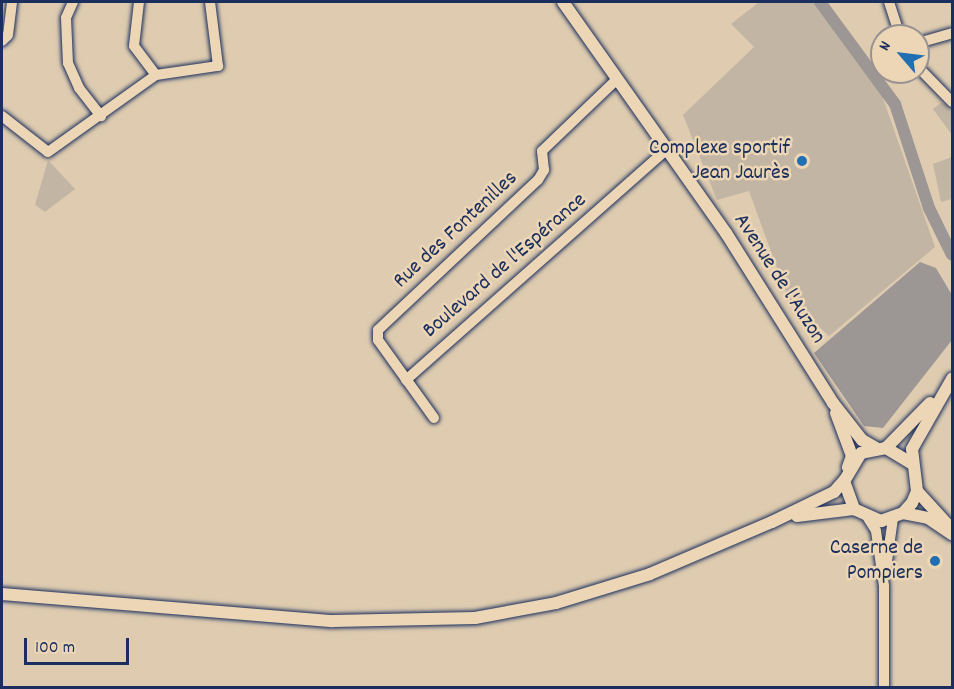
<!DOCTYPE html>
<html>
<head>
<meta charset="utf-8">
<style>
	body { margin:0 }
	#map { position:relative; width:954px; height:689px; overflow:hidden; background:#dfccb0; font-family:Dekko,sans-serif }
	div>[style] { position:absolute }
	.green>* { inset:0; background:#c2b5a3 }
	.water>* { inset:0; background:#9c9694 }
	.river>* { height:12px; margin:-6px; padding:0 6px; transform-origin:6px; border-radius:6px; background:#9c9694 }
	.roads { filter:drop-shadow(0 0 2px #1b2f5e) drop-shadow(0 0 2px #1b2f5e) }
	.minor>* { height:10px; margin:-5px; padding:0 5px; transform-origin:5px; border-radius:5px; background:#ecd6b5 }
	.major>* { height:12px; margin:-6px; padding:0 6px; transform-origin:6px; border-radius:6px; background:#ecd6b5 }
	.dots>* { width:16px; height:16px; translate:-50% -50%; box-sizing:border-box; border:3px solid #ecd6b5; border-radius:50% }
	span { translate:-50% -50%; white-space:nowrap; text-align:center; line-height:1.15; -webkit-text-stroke:5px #ecd6b5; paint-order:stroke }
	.poi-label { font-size:22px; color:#1b2f5e }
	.right { translate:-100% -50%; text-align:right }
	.street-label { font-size:22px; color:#1b2f5e }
	.frame { position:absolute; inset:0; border:3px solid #1b2f5e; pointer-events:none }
	.north { position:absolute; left:870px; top:24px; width:60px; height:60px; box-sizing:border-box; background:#ecd6b5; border:2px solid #989392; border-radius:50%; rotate:298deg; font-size:16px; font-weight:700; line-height:24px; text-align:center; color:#1b2f5e }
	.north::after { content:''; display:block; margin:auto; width:21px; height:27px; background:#1f6fb2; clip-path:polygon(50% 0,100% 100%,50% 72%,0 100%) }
	.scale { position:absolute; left:24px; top:638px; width:105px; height:27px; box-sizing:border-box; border:3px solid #1b2f5e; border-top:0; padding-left:8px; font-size:18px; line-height:21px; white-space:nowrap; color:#1b2f5e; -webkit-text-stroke:4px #ecd6b5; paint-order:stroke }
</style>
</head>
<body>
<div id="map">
	<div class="green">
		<i style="clip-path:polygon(759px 2px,816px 2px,878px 84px,935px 247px,829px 336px,788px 298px,749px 191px,717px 200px,683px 115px,754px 47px,731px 24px)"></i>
		<i style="clip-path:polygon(941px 103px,952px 107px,952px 135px,933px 109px)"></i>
		<i style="clip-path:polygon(952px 157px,952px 199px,941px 202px,933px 164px)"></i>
		<i style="clip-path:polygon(48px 160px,75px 189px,45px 212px,35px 205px)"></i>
	</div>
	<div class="water">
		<i style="clip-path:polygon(920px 262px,936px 268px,952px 295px,952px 340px,883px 428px,864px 426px,814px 353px)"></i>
	</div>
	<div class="river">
		<i style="left:820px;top:2px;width:127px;rotate:53.7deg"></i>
		<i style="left:895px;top:104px;width:109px;rotate:71.9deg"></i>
		<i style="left:929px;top:208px;width:52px;rotate:63.9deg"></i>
	</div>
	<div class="roads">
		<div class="minor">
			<i style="left:73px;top:2px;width:17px;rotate:114deg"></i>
			<i style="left:66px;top:18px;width:45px;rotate:87.5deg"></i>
			<i style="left:68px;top:63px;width:27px;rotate:66deg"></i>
			<i style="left:79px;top:88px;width:36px;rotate:52deg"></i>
			<i style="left:139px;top:2px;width:44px;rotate:96.5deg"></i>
			<i style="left:134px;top:46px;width:36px;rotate:53deg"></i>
			<i style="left:889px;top:2px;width:36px;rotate:72deg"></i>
			<i style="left:2px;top:41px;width:8px;rotate:-45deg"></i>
			<i style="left:8px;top:35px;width:33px;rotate:-83deg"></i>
			<i style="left:918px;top:43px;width:35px;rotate:-16deg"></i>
			<i style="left:918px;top:67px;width:49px;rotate:45.8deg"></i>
			<i style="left:2px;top:116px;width:58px;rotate:38deg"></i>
			<i style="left:48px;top:152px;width:133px;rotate:-35.5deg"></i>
			<i style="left:156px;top:75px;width:63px;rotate:-8.3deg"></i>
			<i style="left:218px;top:66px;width:64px;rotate:-97.1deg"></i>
			<i style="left:406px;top:380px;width:346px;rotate:-41.5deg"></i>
			<i style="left:434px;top:418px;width:96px;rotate:-125.7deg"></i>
			<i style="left:378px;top:340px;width:10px;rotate:-90deg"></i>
			<i style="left:378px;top:330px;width:219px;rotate:-43.2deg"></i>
			<i style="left:538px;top:180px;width:12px;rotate:-59deg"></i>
			<i style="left:544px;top:170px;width:19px;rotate:-96deg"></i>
			<i style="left:542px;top:151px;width:104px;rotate:-43.8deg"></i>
			<i style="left:868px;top:518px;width:15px;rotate:58deg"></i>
			<i style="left:876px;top:531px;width:56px;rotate:81.7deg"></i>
			<i style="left:884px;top:586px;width:102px;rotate:90deg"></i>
			<i style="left:886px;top:568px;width:50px;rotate:-82deg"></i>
		</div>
		<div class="major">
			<i style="left:563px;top:2px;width:283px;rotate:54.8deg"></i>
			<i style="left:726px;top:233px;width:201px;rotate:57.8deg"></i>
			<i style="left:833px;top:403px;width:47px;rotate:51.9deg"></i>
			<i style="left:862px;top:440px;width:16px;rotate:30deg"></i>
			<i style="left:836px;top:413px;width:46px;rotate:69.6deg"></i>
			<i style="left:852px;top:456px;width:12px;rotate:110deg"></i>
			<i style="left:886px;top:448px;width:63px;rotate:-45.6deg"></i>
			<i style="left:911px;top:463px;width:29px;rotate:-149deg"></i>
			<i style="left:886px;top:448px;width:25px;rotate:169deg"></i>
			<i style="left:861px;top:453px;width:33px;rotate:121deg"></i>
			<i style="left:844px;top:481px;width:30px;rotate:70deg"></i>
			<i style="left:854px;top:509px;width:30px;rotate:24deg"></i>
			<i style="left:881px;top:521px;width:23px;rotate:-20deg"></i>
			<i style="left:903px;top:513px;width:13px;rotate:-48deg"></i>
			<i style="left:912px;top:503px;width:13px;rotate:-67deg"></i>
			<i style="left:917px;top:491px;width:42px;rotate:-96.8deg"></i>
			<i style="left:912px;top:449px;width:81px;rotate:-60.3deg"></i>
			<i style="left:917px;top:491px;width:45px;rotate:47.7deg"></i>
			<i style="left:903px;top:513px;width:25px;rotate:11deg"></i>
			<i style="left:928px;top:518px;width:29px;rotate:34deg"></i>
			<i style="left:797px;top:516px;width:57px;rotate:-7deg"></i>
			<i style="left:2px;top:594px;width:332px;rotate:4.7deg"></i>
			<i style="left:333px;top:621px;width:142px;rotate:-1.2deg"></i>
			<i style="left:475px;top:618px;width:82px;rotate:-10.5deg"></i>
			<i style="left:556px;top:603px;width:98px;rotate:-17.1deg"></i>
			<i style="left:650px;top:574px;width:133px;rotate:-23.1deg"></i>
			<i style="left:772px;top:522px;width:69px;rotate:-25.8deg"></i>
			<i style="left:834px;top:492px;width:15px;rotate:-48deg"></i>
		</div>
	</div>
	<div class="dots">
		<i style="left:802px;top:161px;background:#1f6fb2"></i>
		<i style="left:935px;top:561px;background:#1f6fb2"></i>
	</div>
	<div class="poi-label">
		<span class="right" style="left:790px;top:161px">Complexe sportif<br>Jean Jaurès</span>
		<span class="right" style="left:923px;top:561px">Caserne de<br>Pompiers</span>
	</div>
	<div class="street-label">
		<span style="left:456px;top:230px;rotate:-43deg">Rue des Fontenilles</span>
		<span style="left:505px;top:266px;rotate:-41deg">Boulevard de l'Espérance</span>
		<span style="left:779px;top:279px;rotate:57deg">Avenue de l'Auzon</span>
	</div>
	<div class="frame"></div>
	<div class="north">N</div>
	<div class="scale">100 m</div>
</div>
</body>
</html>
